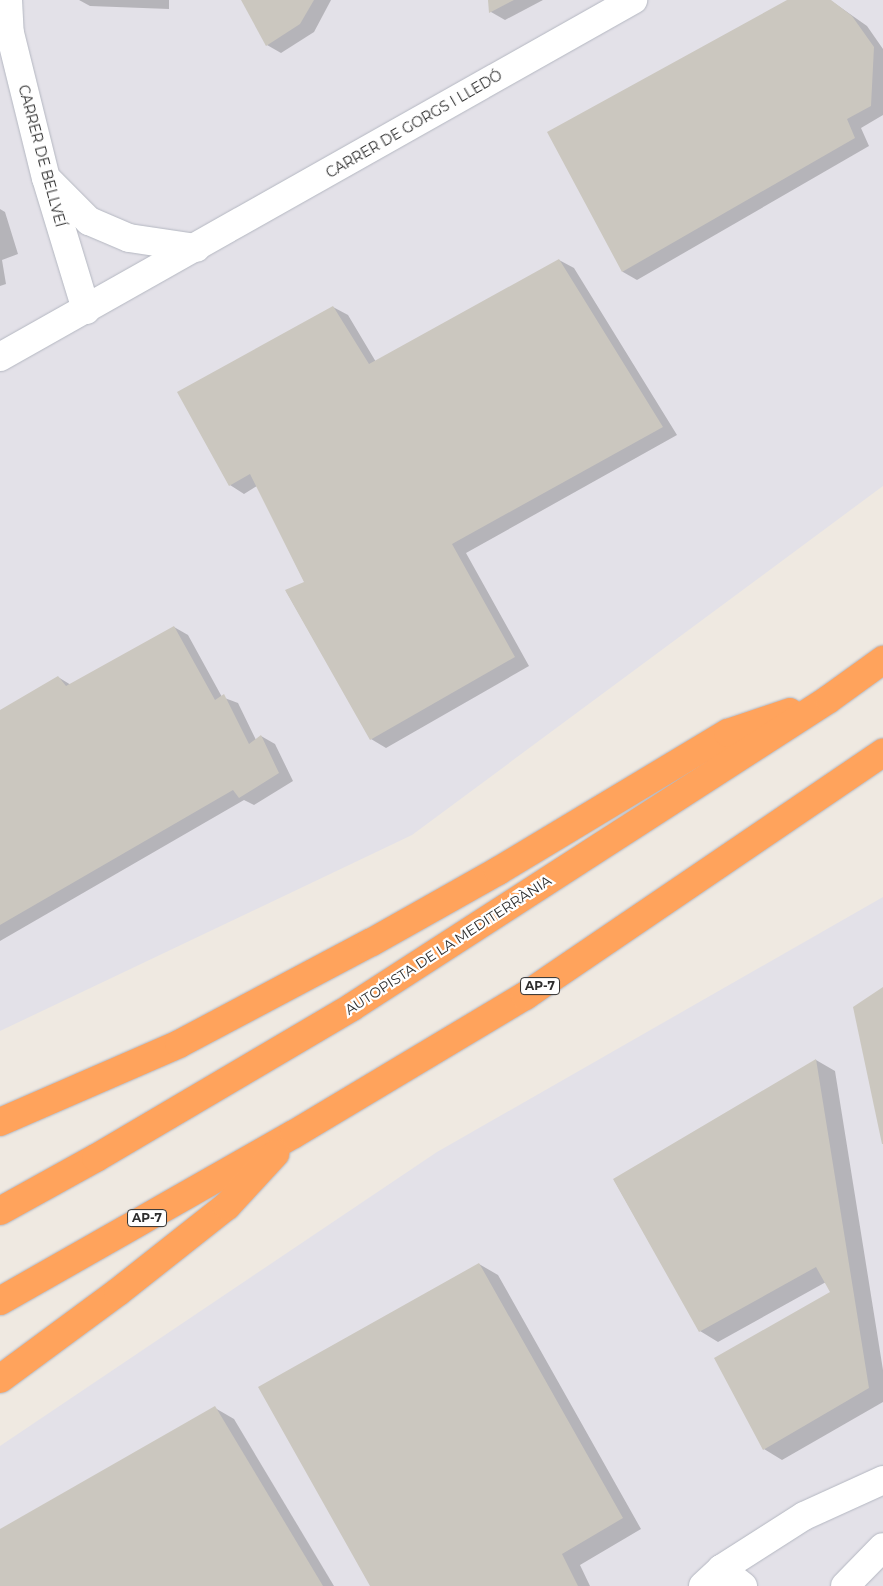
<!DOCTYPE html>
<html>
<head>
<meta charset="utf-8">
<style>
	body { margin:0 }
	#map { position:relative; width:883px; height:1586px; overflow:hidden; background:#efe9e1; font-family:Montserrat,sans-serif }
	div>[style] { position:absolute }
	.industrial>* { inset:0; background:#e3e1e8 }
	.shadow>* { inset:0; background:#0003 }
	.building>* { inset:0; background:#cbc7bf }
	.roads { filter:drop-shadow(0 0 1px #b4b7c1) drop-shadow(0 0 1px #b4b7c1) }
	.minor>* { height:28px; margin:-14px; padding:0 14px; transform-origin:14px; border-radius:14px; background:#fff }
	.highway>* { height:28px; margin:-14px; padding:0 14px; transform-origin:14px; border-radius:14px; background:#ffa35c }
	span { translate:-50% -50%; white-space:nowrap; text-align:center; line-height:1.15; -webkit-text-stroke:4.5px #fff; paint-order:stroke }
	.shield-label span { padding:1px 4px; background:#fff; border:1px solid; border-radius:4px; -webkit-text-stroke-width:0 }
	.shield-label { font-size:12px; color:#2e2e2e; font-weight:700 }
	.street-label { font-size:14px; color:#2e2e2e }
</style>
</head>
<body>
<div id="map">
	<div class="industrial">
		<i style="clip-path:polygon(0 0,883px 0,883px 486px,412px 835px,0 1031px)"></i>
		<i style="clip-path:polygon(883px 897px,883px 1586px,0 1586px,0 1446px,437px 1152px)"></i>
	</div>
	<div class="shadow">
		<i style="clip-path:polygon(79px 0,169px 0,169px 9px,90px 6px)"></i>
		<i style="clip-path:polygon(242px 0,331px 0,314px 32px,281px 53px,267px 45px)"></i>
		<i style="clip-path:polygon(490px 0,543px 0,505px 20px,491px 12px)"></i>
		<i style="clip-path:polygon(789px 0,830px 0,867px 26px,883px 49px,883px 115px,861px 128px,869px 146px,637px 280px,623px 272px,549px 132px)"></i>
		<i style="clip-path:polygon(0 209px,5px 212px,18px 254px,2px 260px,6px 284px,0 286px)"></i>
		<i style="clip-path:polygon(559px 260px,574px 268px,677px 435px,466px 553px,529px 666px,386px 748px,371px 739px,286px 591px,305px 583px,257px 486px,244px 494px,230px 485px,333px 307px,348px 315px,376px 362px)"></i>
		<i style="clip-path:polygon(174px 627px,188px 635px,222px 697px,238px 703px,256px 740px,261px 736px,275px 744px,293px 781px,254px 805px,244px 800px,0 941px,0 711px,58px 677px,71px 685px)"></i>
		<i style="clip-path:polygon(816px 1060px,835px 1071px,883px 1370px,883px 1402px,782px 1460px,764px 1449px,831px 1293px,826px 1282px,718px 1342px,700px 1331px,614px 1180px)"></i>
		<i style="clip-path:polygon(479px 1264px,498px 1275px,641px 1529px,580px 1565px,590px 1586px,372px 1586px)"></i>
		<i style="clip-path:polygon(215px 1408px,234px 1419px,334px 1586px,0 1586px,0 1531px)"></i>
	</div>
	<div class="building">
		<i style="clip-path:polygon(241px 0,314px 0,300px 24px,266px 46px)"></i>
		<i style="clip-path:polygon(488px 0,514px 0,489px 13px)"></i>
		<i style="clip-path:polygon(787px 0,831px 0,852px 16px,874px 47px,871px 106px,847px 119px,855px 138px,622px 272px,547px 132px)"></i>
		<i style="clip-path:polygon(559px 259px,663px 427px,452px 544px,515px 657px,370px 740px,285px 590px,304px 582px,250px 474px,229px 486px,177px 392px,333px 306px,369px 364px)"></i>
		<i style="clip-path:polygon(174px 626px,215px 700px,224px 694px,249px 744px,261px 735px,279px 773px,239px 798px,233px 790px,0 925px,0 710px,58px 676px,66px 686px)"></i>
		<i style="clip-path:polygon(883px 987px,883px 1144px,882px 1144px,853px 1007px)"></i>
		<i style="clip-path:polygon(816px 1059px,869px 1388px,763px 1450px,714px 1358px,830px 1292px,816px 1267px,699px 1332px,613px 1179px)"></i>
		<i style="clip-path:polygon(479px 1263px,623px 1518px,562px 1554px,578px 1586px,370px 1586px,258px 1387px)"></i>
		<i style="clip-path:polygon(215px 1406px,323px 1586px,0 1586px,0 1529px)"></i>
	</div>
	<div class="roads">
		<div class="minor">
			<i style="left:8px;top:0;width:33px;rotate:87deg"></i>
			<i style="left:10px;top:33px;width:149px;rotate:76.1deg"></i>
			<i style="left:46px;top:178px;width:138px;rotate:73.1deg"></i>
			<i style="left:49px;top:181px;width:57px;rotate:45deg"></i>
			<i style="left:89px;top:221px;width:43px;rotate:23deg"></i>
			<i style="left:129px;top:238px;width:68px;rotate:8.5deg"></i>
			<i style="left:0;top:357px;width:727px;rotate:-29.42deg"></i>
			<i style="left:721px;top:1569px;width:28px;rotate:38deg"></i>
			<i style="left:703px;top:1586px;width:25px;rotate:-43deg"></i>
			<i style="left:721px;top:1569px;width:98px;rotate:-32.6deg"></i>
			<i style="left:804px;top:1516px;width:87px;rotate:-24.5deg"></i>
			<i style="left:845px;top:1586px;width:54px;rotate:-45.7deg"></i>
		</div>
		<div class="highway">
			<i style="left:0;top:1122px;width:195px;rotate:-23.5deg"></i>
			<i style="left:179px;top:1044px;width:218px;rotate:-27.9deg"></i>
			<i style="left:372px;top:942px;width:145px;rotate:-29.4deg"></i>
			<i style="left:498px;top:871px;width:268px;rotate:-31deg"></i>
			<i style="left:728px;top:733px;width:65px;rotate:-18.7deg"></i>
			<i style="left:0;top:1211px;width:110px;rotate:-28.9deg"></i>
			<i style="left:96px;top:1158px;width:297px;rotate:-30.5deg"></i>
			<i style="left:352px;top:1007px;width:568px;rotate:-32.85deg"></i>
			<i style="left:829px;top:699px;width:67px;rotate:-35.8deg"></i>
			<i style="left:0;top:1301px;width:338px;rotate:-29.6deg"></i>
			<i style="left:294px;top:1134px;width:269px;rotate:-30.9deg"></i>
			<i style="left:525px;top:996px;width:433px;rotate:-34.2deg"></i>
			<i style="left:0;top:1379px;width:147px;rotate:-36.4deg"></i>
			<i style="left:118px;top:1292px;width:139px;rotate:-38.3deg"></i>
			<i style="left:227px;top:1206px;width:71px;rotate:-47.3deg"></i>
		</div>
	</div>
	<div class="shield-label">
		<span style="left:540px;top:986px">AP-7</span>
		<span style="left:147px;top:1218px">AP-7</span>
	</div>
	<div class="street-label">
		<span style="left:414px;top:124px;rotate:-30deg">CARRER DE GORGS I LLEDÓ</span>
		<span style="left:42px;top:156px;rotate:75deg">CARRER DE BELLVEÍ</span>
		<span style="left:448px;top:945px;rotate:-33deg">AUTOPISTA DE LA MEDITERRÀNIA</span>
	</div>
</div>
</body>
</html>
